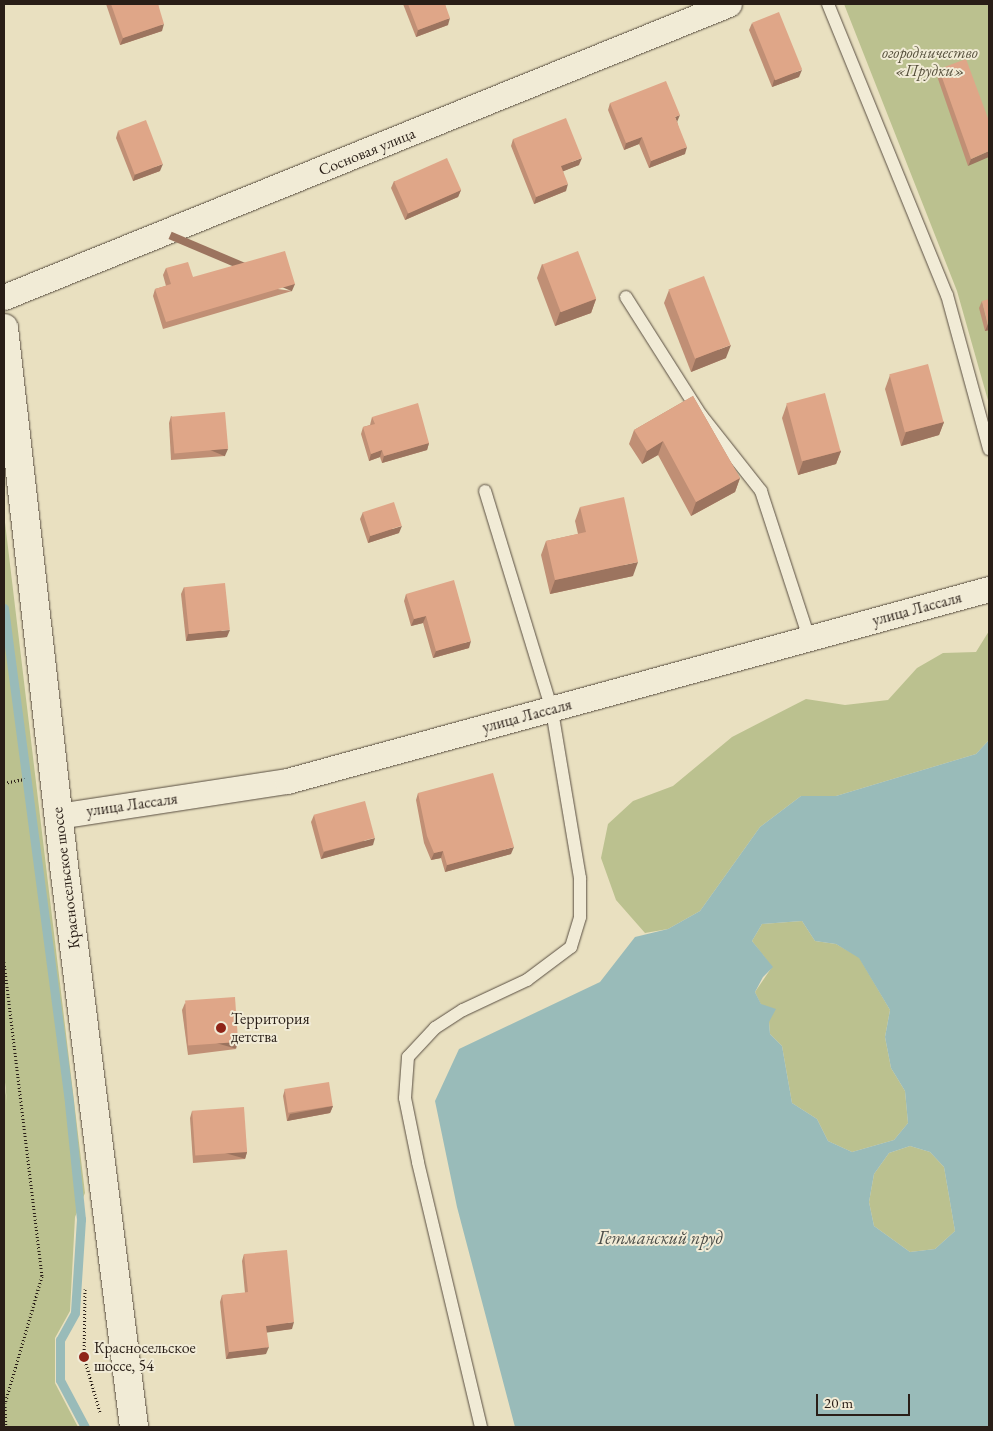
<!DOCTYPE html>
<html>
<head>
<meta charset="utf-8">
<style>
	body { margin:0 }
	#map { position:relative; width:993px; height:1431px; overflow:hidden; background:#e9e0c0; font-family:"EB Garamond",serif }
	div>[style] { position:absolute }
	.green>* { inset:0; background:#bbc18f }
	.water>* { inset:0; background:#99bbb9 }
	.stream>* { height:9px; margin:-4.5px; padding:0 4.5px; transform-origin:4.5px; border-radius:4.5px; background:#99bbb9 }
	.path>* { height:3px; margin-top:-1.5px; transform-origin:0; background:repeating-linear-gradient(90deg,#291e17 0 1px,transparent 0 3.5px) }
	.roads { filter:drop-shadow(0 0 1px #594e41) drop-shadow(0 0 1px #594e41) }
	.lane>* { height:12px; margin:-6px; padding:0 6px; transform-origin:6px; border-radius:6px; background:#f1ebd6 }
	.street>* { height:25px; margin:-12.5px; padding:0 12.5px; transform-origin:12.5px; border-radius:12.5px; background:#f1ebd6 }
	.secondary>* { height:28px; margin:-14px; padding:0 14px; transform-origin:14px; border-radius:14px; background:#f1ebd6 }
	.wall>* { inset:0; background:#c08f75 }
	.shaded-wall>* { inset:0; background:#9c745f; transform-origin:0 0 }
	.building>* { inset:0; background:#dfa688; transform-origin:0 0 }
	.dots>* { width:14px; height:14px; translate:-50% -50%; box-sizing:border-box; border:2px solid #f1ebd6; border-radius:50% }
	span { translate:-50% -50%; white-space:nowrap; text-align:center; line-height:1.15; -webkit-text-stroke:4px #f1ebd6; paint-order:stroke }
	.park-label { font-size:16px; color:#554f3b; font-style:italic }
	.street-label { font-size:16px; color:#291e17 }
	.poi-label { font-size:16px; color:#291e17 }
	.left { translate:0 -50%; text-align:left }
	.water-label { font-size:18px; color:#4b4d48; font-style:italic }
	.frame { position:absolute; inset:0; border:5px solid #291e17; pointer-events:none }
	.scale { position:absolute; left:816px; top:1394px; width:94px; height:22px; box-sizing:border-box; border:2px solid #291e17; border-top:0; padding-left:6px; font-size:15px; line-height:18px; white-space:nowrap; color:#291e17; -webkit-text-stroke:4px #f1ebd6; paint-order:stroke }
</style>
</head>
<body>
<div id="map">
	<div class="green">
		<i style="clip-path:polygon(844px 4px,989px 4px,989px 404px,957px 291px)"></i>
		<i style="clip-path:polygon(4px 514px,85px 1193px,75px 1217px,70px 1311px,55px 1338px,55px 1383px,78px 1427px,4px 1427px,4px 1080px,7px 1103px,4px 1072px)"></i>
		<i style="clip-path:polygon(989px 631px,989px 740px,976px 754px,836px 796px,801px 796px,760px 827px,700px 911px,668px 929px,645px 933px,616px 900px,601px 858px,608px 824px,633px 801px,673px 786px,732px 737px,806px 699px,845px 705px,888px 700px,917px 668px,943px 653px,976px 652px)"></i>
		<i style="clip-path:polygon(802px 921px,815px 941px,836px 944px,859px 957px,890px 1010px,885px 1037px,891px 1068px,905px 1091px,908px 1123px,894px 1140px,852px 1152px,828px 1141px,817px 1119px,792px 1103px,782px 1046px,770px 1034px,769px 1022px,755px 992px,772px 967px,752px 941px,762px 924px)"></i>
		<i style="clip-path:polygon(910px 1146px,930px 1152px,944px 1167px,955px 1231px,935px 1249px,910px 1252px,874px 1226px,869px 1202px,874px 1174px,889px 1153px)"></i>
	</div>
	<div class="water">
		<i style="clip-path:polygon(evenodd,989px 740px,989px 1427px,515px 1427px,457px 1207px,435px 1101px,459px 1049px,600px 982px,635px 937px,668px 929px,700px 911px,760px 827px,801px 796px,836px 796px,976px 754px,989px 740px,802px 921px,815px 941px,836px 944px,859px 958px,890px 1010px,885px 1037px,891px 1068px,905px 1091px,908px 1123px,894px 1140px,852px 1152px,828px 1141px,817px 1119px,792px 1103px,782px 1046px,770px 1034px,769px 1022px,776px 1009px,761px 1004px,755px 992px,763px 977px,773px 967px,752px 941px,762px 924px,802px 921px,989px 740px,910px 1146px,930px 1152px,944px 1167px,955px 1231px,935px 1249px,910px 1252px,874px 1226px,869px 1202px,874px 1174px,889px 1153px,910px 1146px)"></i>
	</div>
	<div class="stream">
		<i style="left:4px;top:608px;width:499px;rotate:82.5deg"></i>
		<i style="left:69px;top:1103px;width:117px;rotate:84.1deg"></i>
		<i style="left:81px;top:1219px;width:94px;rotate:93.7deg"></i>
		<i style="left:75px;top:1313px;width:31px;rotate:119deg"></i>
		<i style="left:60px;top:1340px;width:40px;rotate:90deg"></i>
		<i style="left:60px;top:1380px;width:53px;rotate:62deg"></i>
	</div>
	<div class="path">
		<i style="left:4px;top:783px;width:21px;rotate:-11deg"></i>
		<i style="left:4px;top:962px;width:316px;rotate:83.1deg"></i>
		<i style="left:42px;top:1276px;width:132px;rotate:106.2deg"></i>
		<i style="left:5px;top:1403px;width:24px;rotate:88deg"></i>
		<i style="left:85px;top:1289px;width:68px;rotate:90.8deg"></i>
		<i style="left:84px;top:1357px;width:57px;rotate:73.8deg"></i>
	</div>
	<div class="roads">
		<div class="lane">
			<i style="left:828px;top:4px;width:314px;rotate:67.8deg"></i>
			<i style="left:947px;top:295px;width:160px;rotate:74.7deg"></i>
			<i style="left:626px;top:297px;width:140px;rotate:57.6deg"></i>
			<i style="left:701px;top:415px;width:97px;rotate:51.7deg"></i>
			<i style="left:761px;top:491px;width:155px;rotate:71.9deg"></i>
			<i style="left:481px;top:1427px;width:272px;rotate:-103.4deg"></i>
			<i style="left:418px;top:1162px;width:65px;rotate:-101.5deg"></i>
			<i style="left:405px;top:1098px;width:41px;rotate:-85.8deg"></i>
			<i style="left:408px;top:1057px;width:40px;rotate:-47deg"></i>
			<i style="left:435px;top:1028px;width:33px;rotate:-33deg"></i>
			<i style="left:463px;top:1010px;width:71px;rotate:-25.1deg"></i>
			<i style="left:527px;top:980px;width:55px;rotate:-36.9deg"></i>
			<i style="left:571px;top:947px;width:31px;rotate:-73deg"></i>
			<i style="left:580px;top:917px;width:39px;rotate:-90deg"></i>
			<i style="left:580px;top:878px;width:170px;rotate:-99.5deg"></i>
			<i style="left:552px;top:710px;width:229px;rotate:-107deg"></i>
		</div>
		<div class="street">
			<i style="left:4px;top:297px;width:782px;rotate:-22.01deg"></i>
			<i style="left:58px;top:816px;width:232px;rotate:-8.7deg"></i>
			<i style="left:287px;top:781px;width:728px;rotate:-15.3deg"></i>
		</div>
		<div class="secondary">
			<i style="left:4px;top:328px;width:549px;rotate:83.63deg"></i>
			<i style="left:65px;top:874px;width:557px;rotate:82.89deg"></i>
		</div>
	</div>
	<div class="wall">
		<i style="clip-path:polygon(106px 4px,158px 4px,162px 31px,120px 45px)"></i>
		<i style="clip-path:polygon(403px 4px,445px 4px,448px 25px,416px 37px)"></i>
		<i style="clip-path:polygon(752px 23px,799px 77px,772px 87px,749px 30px)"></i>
		<i style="clip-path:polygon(939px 69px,989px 121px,968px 166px,937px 76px)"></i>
		<i style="clip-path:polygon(610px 103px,677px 121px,685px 154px,649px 168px,639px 144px,624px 150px,608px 110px)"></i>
		<i style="clip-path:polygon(118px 131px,160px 171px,133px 181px,116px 138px)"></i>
		<i style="clip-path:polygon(513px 139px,579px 165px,563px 171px,566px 191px,534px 204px,511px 146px)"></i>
		<i style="clip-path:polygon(394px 181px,461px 190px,458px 197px,405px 220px,391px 188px)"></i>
		<i style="clip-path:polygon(542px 264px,596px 299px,591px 313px,555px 326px,537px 278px)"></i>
		<i style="clip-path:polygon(166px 268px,193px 277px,292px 291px,163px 329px,153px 296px,155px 289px,166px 286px,163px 275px)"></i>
		<i style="clip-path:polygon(669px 290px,726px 358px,691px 372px,664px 303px)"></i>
		<i style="clip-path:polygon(982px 301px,989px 330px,985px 331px,979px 308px)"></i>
		<i style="clip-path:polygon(890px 375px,944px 422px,939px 435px,901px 446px,885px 389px)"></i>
		<i style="clip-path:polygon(693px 396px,740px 478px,735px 492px,691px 516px,658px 455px,642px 464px,629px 444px,634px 430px)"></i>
		<i style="clip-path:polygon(787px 404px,841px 451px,836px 464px,798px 475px,782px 418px)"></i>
		<i style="clip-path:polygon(171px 416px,225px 456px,171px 460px,169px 423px)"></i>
		<i style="clip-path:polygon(372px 417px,429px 443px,427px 450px,382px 463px,380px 457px,369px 461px,361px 434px,363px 427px,370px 425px)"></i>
		<i style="clip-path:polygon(580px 507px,633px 576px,550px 594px,541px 555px,546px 541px,578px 534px,575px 521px)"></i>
		<i style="clip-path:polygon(363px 512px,399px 533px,368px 543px,360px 519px)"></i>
		<i style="clip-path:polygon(184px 587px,227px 637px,186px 641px,181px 594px)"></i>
		<i style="clip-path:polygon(406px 594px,469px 648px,433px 658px,423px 623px,411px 626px,404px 601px)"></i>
		<i style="clip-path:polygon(418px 793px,511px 854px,445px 872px,441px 858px,431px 860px,424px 843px,416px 800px)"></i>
		<i style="clip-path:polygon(314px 815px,373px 845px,321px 859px,311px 822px)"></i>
		<i style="clip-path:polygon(185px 1003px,236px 1049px,188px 1055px,182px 1010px)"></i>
		<i style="clip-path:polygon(285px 1089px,333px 1106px,330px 1113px,287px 1121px,283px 1096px)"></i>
		<i style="clip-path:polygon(192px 1111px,247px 1152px,245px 1159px,193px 1163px,190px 1118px)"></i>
		<i style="clip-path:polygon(244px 1254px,292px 1329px,267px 1332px,266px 1354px,226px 1359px,220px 1302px,222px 1295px,245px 1293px,242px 1261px)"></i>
	</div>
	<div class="shaded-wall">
		<i style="clip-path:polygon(450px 18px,448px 25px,416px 37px,418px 30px)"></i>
		<i style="clip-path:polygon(164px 24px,162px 31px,120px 45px,123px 38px)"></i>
		<i style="clip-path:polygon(802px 70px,799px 77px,772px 87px,774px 80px)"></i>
		<i style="clip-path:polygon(680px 115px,677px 122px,675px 117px)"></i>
		<i style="clip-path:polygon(642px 137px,639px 144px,624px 150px,626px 143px)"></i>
		<i style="clip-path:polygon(687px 147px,685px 154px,649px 168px,651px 161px)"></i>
		<i style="clip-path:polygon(989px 151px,989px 157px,968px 166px,971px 159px)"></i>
		<i style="clip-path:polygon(582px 158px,579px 165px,559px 173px,561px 166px)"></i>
		<i style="clip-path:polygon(163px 164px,160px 171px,133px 181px,135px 174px)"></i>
		<i style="clip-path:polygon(568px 184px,566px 191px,534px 204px,536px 197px)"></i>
		<i style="clip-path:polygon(461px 190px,458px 197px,405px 220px,408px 213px)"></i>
		<i style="left:295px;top:284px;width:8px;height:134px;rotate:113deg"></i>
		<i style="clip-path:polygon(596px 299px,591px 313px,555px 326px,560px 312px)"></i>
		<i style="clip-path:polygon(988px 324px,989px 324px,989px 330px,985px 331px)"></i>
		<i style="clip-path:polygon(731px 345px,726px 358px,691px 372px,696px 358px)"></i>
		<i style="clip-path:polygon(944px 422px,939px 435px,901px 446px,906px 432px)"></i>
		<i style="clip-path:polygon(663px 441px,658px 455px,642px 464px,647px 451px)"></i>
		<i style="clip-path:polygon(429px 443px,427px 450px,382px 463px,384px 456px)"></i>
		<i style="left:228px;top:449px;width:8px;height:54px;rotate:113deg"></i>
		<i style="clip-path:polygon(382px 450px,380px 457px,369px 461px,371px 454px)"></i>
		<i style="clip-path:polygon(841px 451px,836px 464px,798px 475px,803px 461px)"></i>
		<i style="clip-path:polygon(740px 478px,735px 492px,691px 516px,696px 502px)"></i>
		<i style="clip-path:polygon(402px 526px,399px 533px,368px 543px,370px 536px)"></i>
		<i style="clip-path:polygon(638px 562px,633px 576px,550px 594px,555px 580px)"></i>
		<i style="clip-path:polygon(426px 616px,423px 623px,411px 626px,414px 619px)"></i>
		<i style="clip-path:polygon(230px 630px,227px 637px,186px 641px,188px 634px)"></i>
		<i style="clip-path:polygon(471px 641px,469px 648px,433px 658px,436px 651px)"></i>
		<i style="clip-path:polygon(375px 838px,373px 845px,321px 859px,324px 852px)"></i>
		<i style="clip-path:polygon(514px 847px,511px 854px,445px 872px,447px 865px)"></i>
		<i style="clip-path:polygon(443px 851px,441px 858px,431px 860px,434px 853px)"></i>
		<i style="left:238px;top:1042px;width:7px;height:48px;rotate:106deg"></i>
		<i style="clip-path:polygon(333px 1106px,330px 1113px,287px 1121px,290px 1114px)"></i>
		<i style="left:247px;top:1152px;width:7px;height:51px;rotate:106deg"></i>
		<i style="clip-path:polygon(294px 1322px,292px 1329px,264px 1333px,266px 1326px)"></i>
		<i style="clip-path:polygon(269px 1347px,266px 1354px,226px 1359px,229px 1352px)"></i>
	</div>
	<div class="building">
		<i style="clip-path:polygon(111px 4px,158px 4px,164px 24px,123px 38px)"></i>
		<i style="clip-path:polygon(408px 4px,445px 4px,450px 18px,418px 30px)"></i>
		<i style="left:779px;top:12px;width:62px;height:29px;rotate:68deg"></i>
		<i style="clip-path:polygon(966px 59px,989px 121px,989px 151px,971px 159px,939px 69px)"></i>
		<i style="clip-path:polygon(666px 81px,680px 115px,675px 117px,687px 147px,651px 161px,642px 137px,626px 143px,610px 103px)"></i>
		<i style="clip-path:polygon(566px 118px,582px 158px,561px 166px,568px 184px,536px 197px,513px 139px)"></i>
		<i style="left:146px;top:120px;width:47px;height:30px;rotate:69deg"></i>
		<i style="left:447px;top:158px;width:35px;height:58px;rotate:66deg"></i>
		<i style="clip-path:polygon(285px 251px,295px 284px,166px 322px,155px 289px,171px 284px,166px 268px,188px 262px,193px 277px)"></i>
		<i style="left:578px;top:251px;width:51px;height:38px;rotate:69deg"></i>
		<i style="left:704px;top:276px;width:74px;height:38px;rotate:69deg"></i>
		<i style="clip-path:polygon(989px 299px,989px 324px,988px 324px,982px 301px)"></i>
		<i style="left:928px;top:364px;width:60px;height:40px;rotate:75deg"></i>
		<i style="left:825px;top:393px;width:60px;height:40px;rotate:75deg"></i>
		<i style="clip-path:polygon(693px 396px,740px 478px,696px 502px,663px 441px,647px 451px,634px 430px)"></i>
		<i style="clip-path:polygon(418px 403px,429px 443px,384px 456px,382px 450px,371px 454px,363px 427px,375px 424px,372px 417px)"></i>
		<i style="left:225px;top:412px;width:37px;height:54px;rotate:85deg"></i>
		<i style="clip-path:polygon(624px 497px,638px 562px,555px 580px,546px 541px,586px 532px,580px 507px)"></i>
		<i style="left:394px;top:502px;width:25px;height:33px;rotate:72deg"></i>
		<i style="clip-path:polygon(454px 580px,471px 641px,436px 651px,426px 616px,414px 619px,406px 594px)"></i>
		<i style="left:225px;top:583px;width:47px;height:41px;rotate:84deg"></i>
		<i style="clip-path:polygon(493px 773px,514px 847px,447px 865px,443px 851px,434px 853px,427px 836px,418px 793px)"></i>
		<i style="left:365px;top:801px;width:38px;height:53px;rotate:75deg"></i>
		<i style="left:235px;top:997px;width:45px;height:50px;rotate:86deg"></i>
		<i style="left:329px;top:1082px;width:24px;height:45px;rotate:81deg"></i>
		<i style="left:244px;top:1107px;width:45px;height:52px;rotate:86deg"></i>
		<i style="clip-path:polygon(287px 1250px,294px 1322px,266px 1326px,269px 1347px,229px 1352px,222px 1295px,248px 1292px,244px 1254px)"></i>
	</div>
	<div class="dots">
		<i style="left:221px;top:1028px;background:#8f2418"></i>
		<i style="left:84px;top:1357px;background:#8f2418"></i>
	</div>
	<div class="park-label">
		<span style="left:930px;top:62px">огородничество<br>«Прудки»</span>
	</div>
	<div class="street-label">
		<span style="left:367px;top:152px;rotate:-22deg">Сосновая улица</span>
		<span style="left:917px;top:609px;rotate:-15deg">улица Лассаля</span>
		<span style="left:527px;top:716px;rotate:-15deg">улица Лассаля</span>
		<span style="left:132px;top:805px;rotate:-8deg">улица Лассаля</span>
		<span style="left:66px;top:878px;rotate:-97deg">Красносельское шоссе</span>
	</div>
	<div class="poi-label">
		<span class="left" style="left:231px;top:1028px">Территория<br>детства</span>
		<span class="left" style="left:94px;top:1357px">Красносельское<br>шоссе, 54</span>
	</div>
	<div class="water-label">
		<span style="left:660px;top:1238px">Гетманский пруд</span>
	</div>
	<div class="frame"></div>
	<div class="scale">20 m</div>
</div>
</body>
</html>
